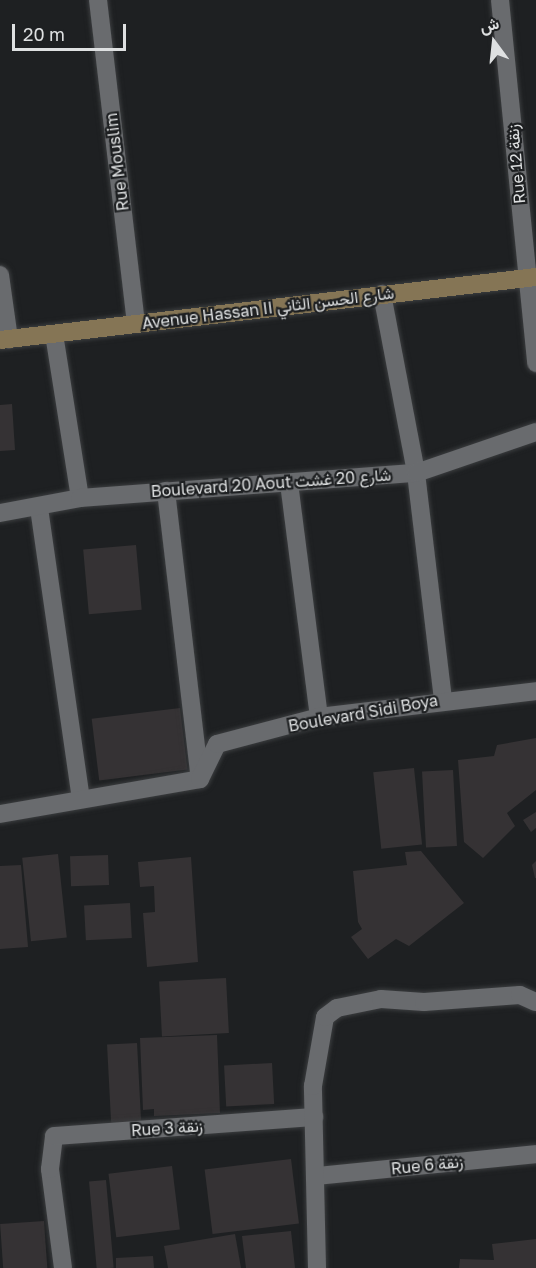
<!DOCTYPE html>
<html>
<head>
<meta charset="utf-8">
<style>
	body { margin:0 }
	#map { position:relative; width:536px; height:1268px; overflow:hidden; background:#1e2022; font-family:"Golos Text",Vazirmatn,sans-serif }
	div>[style] { position:absolute }
	.building>* { inset:0; background:#353234; transform-origin:0 0 }
	.roads { filter:drop-shadow(0 0 2px #3b3d3f) drop-shadow(0 0 2px #3b3d3f) }
	.street>* { height:18px; margin:-9px; padding:0 9px; transform-origin:9px; border-radius:9px; background:#696b6e }
	.secondary>* { height:18px; margin:-9px; padding:0 9px; transform-origin:9px; border-radius:9px; background:#857555 }
	span { translate:-50% -50%; white-space:nowrap; text-align:center; line-height:1.15; -webkit-text-stroke:4.5px #1e2022; paint-order:stroke }
	.street-label { font-size:16px; color:#dee0e1 }
	.north { position:absolute; left:464px; top:12px; width:60px; height:60px; -webkit-text-stroke:4px #1e2022; paint-order:stroke; rotate:345deg; font-size:16px; font-weight:700; line-height:24px; text-align:center; color:#dee0e1 }
	.north::after { content:''; display:block; margin:auto; width:21px; height:27px; background:#dee0e1; clip-path:polygon(50% 0,100% 100%,50% 72%,0 100%) }
	.scale { position:absolute; left:12px; top:24px; width:114px; height:27px; box-sizing:border-box; border:3px solid #dee0e1; border-top:0; padding-left:8px; font-size:18px; line-height:21px; white-space:nowrap; color:#dee0e1; -webkit-text-stroke:4px #1e2022; paint-order:stroke }
</style>
</head>
<body>
<div id="map">
	<div class="building">
		<i style="clip-path:polygon(12px 404px,15px 450px,0 451px,0 405px)"></i>
		<i style="left:136px;top:545px;width:65px;height:53px;rotate:85deg"></i>
		<i style="left:180px;top:708px;width:62px;height:89px;rotate:83deg"></i>
		<i style="clip-path:polygon(536px 738px,536px 790px,507px 813px,515px 826px,483px 858px,464px 842px,458px 760px,494px 756px,497px 745px)"></i>
		<i style="left:414px;top:768px;width:77px;height:41px;rotate:84deg"></i>
		<i style="left:453px;top:770px;width:76px;height:31px;rotate:87deg"></i>
		<i style="clip-path:polygon(536px 812px,536px 828px,531px 832px,523px 820px)"></i>
		<i style="clip-path:polygon(421px 851px,464px 903px,409px 946px,396px 939px,368px 959px,351px 937px,362px 929px,358px 922px,353px 871px,407px 865px,405px 852px)"></i>
		<i style="left:58px;top:854px;width:84px;height:36px;rotate:84deg"></i>
		<i style="left:108px;top:855px;width:30px;height:38px;rotate:88deg"></i>
		<i style="clip-path:polygon(191px 857px,198px 962px,147px 967px,143px 913px,155px 912px,154px 886px,140px 887px,138px 862px)"></i>
		<i style="clip-path:polygon(536px 861px,536px 878px,535px 878px,532px 865px)"></i>
		<i style="clip-path:polygon(21px 865px,28px 947px,0 949px,0 866px)"></i>
		<i style="left:130px;top:903px;width:35px;height:46px;rotate:87deg"></i>
		<i style="left:226px;top:978px;width:55px;height:67px;rotate:87deg"></i>
		<i style="clip-path:polygon(217px 1035px,220px 1113px,154px 1116px,154px 1109px,143px 1110px,140px 1038px)"></i>
		<i style="left:137px;top:1043px;width:80px;height:30px;rotate:87deg"></i>
		<i style="left:272px;top:1063px;width:41px;height:48px;rotate:87deg"></i>
		<i style="left:291px;top:1159px;width:65px;height:87px;rotate:83deg"></i>
		<i style="left:172px;top:1166px;width:64px;height:64px;rotate:83deg"></i>
		<i style="left:106px;top:1180px;width:88px;height:17px;rotate:85deg"></i>
		<i style="left:44px;top:1221px;width:47px;height:44px;rotate:86deg"></i>
		<i style="clip-path:polygon(291px 1231px,295px 1268px,246px 1268px,242px 1236px)"></i>
		<i style="clip-path:polygon(235px 1234px,241px 1268px,168px 1268px,164px 1246px)"></i>
		<i style="clip-path:polygon(536px 1239px,536px 1268px,459px 1268px,460px 1259px,494px 1260px,492px 1244px)"></i>
		<i style="clip-path:polygon(153px 1256px,154px 1268px,116px 1268px,116px 1258px)"></i>
	</div>
	<div class="roads">
		<div class="street">
			<i style="left:98px;top:0;width:326px;rotate:83.3deg"></i>
			<i style="left:500px;top:0;width:365px;rotate:84.3deg"></i>
			<i style="left:0;top:275px;width:65px;rotate:82deg"></i>
			<i style="left:382px;top:294px;width:182px;rotate:79.2deg"></i>
			<i style="left:416px;top:473px;width:229px;rotate:83.2deg"></i>
			<i style="left:54px;top:334px;width:166px;rotate:81deg"></i>
			<i style="left:289px;top:483px;width:236px;rotate:82.7deg"></i>
			<i style="left:166px;top:491px;width:290px;rotate:83.3deg"></i>
			<i style="left:39px;top:508px;width:293px;rotate:81.8deg"></i>
			<i style="left:0;top:513px;width:81px;rotate:-10.6deg"></i>
			<i style="left:80px;top:498px;width:337px;rotate:-4.3deg"></i>
			<i style="left:416px;top:473px;width:127px;rotate:-18.9deg"></i>
			<i style="left:0;top:814px;width:203px;rotate:-9.9deg"></i>
			<i style="left:200px;top:779px;width:39px;rotate:-64deg"></i>
			<i style="left:217px;top:744px;width:106px;rotate:-14.8deg"></i>
			<i style="left:319px;top:717px;width:219px;rotate:-6.8deg"></i>
			<i style="left:317px;top:1176px;width:220px;rotate:-5.7deg"></i>
			<i style="left:63px;top:1268px;width:100px;rotate:-97.5deg"></i>
			<i style="left:50px;top:1169px;width:33px;rotate:-83deg"></i>
			<i style="left:54px;top:1136px;width:261px;rotate:-4.2deg"></i>
			<i style="left:317px;top:1268px;width:182px;rotate:-91.3deg"></i>
			<i style="left:313px;top:1086px;width:70px;rotate:-80.1deg"></i>
			<i style="left:325px;top:1017px;width:15px;rotate:-37deg"></i>
			<i style="left:337px;top:1008px;width:45px;rotate:-11.6deg"></i>
			<i style="left:381px;top:999px;width:43px;rotate:4deg"></i>
			<i style="left:424px;top:1002px;width:96px;rotate:-4.2deg"></i>
			<i style="left:520px;top:995px;width:17px;rotate:24deg"></i>
		</div>
		<div class="secondary">
			<i style="left:0;top:340px;width:540px;rotate:-6.7deg"></i>
		</div>
	</div>
	<div class="street-label">
		<span style="left:117px;top:162px;rotate:-97deg">Rue Mouslim</span>
		<span style="left:516px;top:164px;rotate:-95deg">Rue 12 زنقة</span>
		<span style="left:268px;top:308px;rotate:-7deg">Avenue Hassan II شارع الحسن الثاني</span>
		<span style="left:271px;top:483px;rotate:-4deg">Boulevard 20 Aout شارع 20 غشت</span>
		<span style="left:363px;top:713px;rotate:-10deg">Boulevard Sidi Boya</span>
		<span style="left:167px;top:1128px;rotate:-4deg">Rue 3 زنقة</span>
		<span style="left:427px;top:1165px;rotate:-6deg">Rue 6 زنقة</span>
	</div>
	<div class="north">ش</div>
	<div class="scale">20 m</div>
</div>
</body>
</html>
